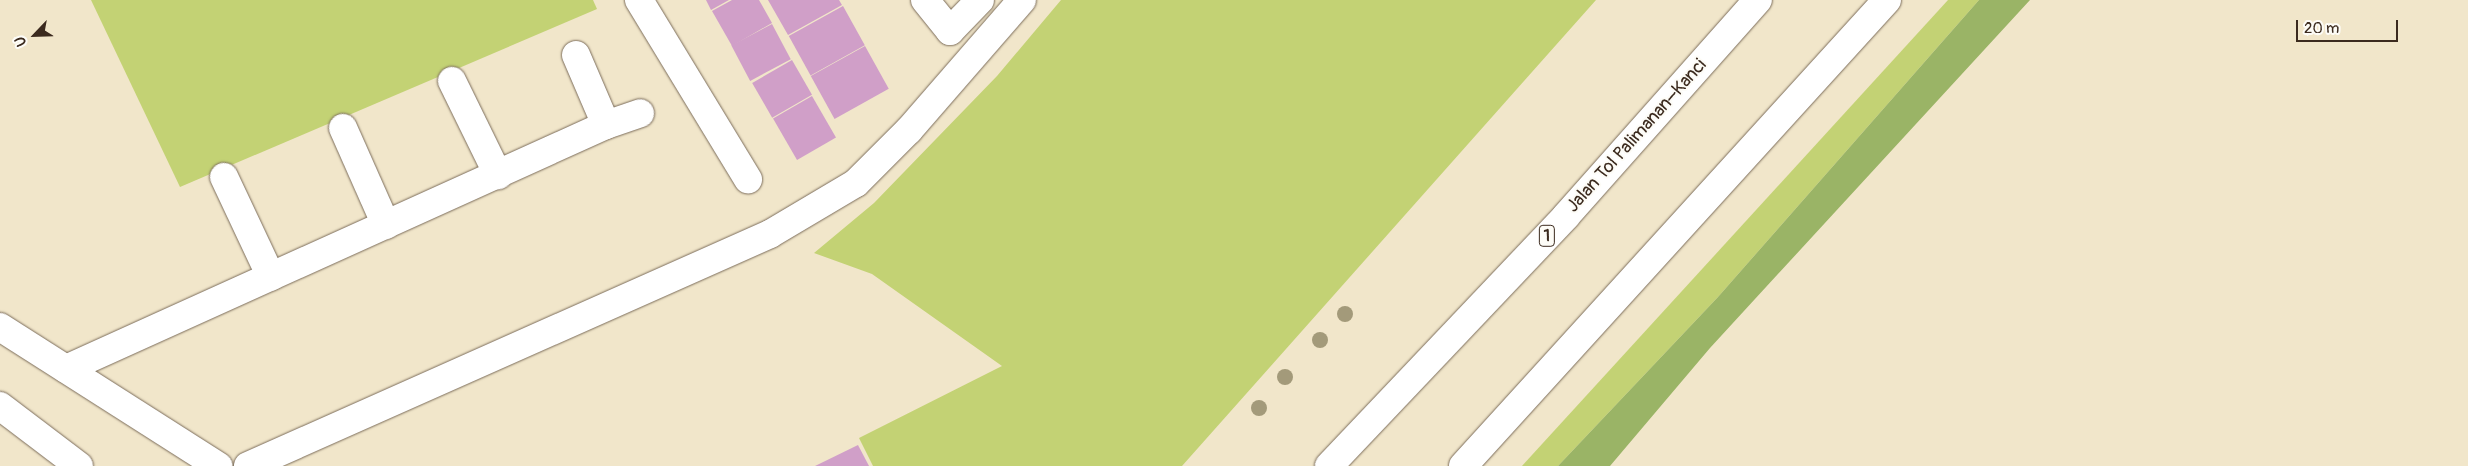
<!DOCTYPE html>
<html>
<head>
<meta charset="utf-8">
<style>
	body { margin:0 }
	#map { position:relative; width:2468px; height:466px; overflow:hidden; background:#f1e6ca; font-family:Pangolin,sans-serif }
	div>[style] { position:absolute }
	.green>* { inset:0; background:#c3d274 }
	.forest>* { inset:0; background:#9ab466 }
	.building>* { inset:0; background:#d09fc8; transform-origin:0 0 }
	.roads { filter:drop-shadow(0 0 1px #7b6c5a) drop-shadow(0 0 1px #7b6c5a) }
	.minor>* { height:28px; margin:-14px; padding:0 14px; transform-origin:14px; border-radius:14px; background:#fff }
	.primary>* { height:28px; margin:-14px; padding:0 14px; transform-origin:14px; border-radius:14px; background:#fff }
	.motorway>* { height:28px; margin:-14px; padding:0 14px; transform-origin:14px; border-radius:14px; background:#fff }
	.trees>* { width:16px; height:16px; margin:-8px; border-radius:50%; background:#a39a7a }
	span { translate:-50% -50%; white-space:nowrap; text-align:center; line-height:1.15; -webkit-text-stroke:4px #fdfcf7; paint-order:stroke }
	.shield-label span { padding:1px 4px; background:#fdfcf7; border:1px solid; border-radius:4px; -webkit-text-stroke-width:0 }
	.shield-label { font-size:16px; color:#3b2a1e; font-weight:700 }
	.street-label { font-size:18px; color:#3b2a1e }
	.north { position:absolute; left:10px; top:10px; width:50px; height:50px; -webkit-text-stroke:4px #fdfcf7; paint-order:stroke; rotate:246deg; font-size:14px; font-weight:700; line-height:20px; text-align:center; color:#3b2a1e }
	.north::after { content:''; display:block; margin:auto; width:18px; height:22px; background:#3b2a1e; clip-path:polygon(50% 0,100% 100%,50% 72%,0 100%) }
	.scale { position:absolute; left:2296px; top:20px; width:102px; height:22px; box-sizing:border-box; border:2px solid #3b2a1e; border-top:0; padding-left:6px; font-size:15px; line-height:18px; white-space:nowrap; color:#3b2a1e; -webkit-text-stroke:4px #fdfcf7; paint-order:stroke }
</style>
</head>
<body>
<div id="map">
	<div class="green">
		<i style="clip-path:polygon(91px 0,593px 0,597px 9px,180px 187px)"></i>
		<i style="clip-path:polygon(1061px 0,1596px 0,1182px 466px,873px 466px,859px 438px,1002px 366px,872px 274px,814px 253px,874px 203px,997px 76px)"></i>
		<i style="clip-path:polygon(1948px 0,1979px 0,1718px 297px,1558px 466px,1522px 466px)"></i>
	</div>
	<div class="forest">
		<i style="clip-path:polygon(1979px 0,2030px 0,1710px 348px,1610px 466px,1558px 466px,1718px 297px)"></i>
	</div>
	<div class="building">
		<i style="clip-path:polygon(706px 0,729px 0,711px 10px)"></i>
		<i style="clip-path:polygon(732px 0,759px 0,772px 23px,732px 46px,712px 11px)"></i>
		<i style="clip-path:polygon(768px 0,839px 0,842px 5px,788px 35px)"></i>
		<i style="left:843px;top:6px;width:45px;height:62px;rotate:61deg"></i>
		<i style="left:772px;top:24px;width:40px;height:46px;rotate:62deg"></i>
		<i style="left:865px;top:46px;width:49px;height:62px;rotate:61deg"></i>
		<i style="left:792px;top:60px;width:40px;height:46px;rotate:60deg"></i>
		<i style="left:812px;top:96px;width:48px;height:45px;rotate:60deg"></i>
		<i style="clip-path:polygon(858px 445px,869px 466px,815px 466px)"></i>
	</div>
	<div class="roads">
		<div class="minor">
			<i style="left:639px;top:0;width:210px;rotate:58.7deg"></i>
			<i style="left:925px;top:0;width:40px;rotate:51deg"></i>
			<i style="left:950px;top:31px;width:43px;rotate:-45.9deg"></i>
			<i style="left:576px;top:55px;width:76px;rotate:66.8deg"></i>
			<i style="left:452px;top:81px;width:105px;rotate:63.9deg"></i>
			<i style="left:343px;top:128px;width:106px;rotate:66.1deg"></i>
			<i style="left:224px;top:177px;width:110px;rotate:64.8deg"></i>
			<i style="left:0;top:327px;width:259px;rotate:32.5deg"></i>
			<i style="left:66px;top:369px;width:593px;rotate:-24.32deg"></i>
			<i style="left:606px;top:125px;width:36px;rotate:-19deg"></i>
			<i style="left:248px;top:466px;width:571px;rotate:-23.96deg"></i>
			<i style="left:770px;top:234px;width:100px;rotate:-30.7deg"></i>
			<i style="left:856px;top:183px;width:75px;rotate:-45deg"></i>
			<i style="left:909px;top:130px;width:172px;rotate:-49deg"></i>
		</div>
		<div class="primary">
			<i style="left:0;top:406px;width:99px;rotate:37.2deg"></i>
		</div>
		<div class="motorway">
			<i style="left:1329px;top:466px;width:344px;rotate:-46.5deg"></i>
			<i style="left:1566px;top:216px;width:289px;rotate:-48.4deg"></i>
			<i style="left:1463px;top:466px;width:630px;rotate:-47.7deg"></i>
		</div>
	</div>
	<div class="trees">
		<i style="left:1345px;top:314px"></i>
		<i style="left:1320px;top:340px"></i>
		<i style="left:1285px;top:377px"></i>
		<i style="left:1259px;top:408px"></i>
	</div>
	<div class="shield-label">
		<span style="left:1547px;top:236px">1</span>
	</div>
	<div class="street-label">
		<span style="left:1637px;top:136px;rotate:-48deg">Jalan Tol Palimanan–Kanci</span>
	</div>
	<div class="north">U</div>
	<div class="scale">20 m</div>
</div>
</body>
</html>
